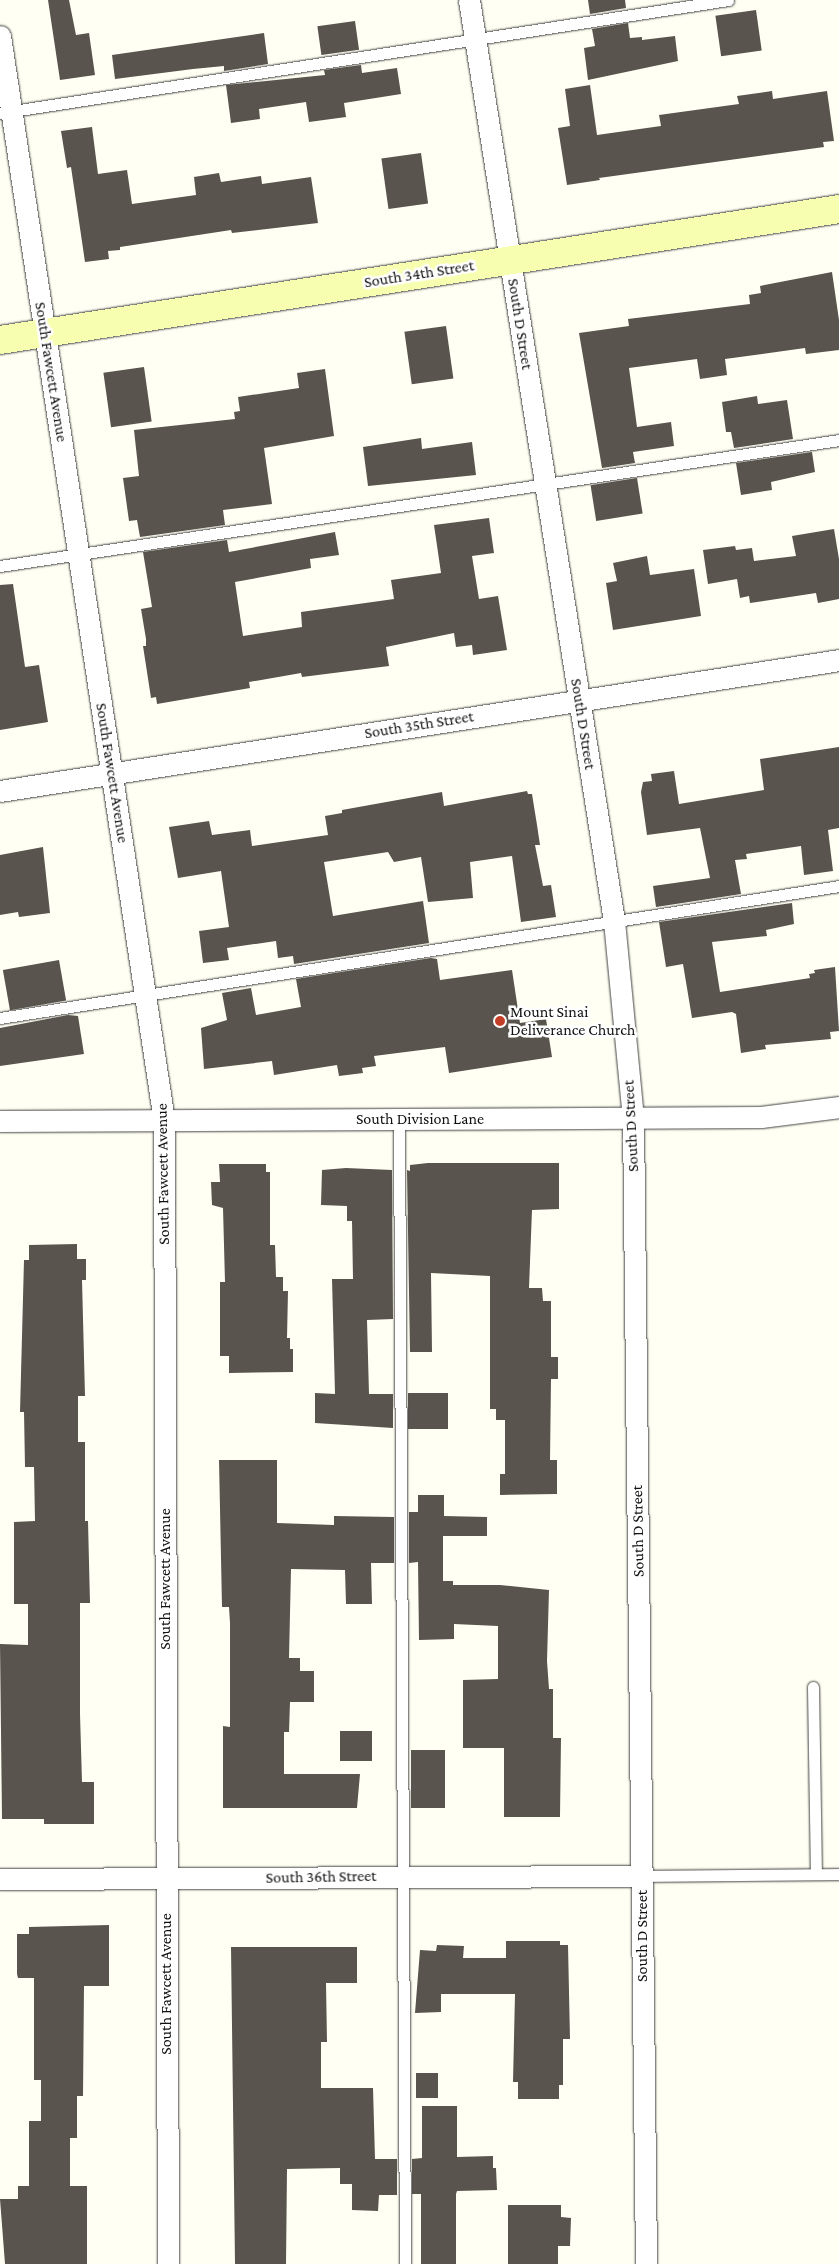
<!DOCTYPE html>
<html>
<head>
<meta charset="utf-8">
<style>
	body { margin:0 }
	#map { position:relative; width:839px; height:2264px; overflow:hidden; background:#fffff4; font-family:"Crimson Pro",serif }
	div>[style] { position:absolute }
	.building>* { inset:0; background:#59544d; transform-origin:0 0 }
	.roads { filter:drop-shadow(0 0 1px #434343) drop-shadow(0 0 1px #434343) }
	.lane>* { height:11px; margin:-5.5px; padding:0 5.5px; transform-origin:5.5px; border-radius:5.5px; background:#fff }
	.street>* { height:21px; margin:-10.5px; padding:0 10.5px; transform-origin:10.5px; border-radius:10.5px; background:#fff }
	.secondary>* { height:28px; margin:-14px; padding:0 14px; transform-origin:14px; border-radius:14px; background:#f8feaf }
	.dots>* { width:14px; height:14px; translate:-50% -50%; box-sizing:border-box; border:2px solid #fff; border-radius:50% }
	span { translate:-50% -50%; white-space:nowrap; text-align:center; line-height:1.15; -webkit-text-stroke:5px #fff; paint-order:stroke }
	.street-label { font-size:16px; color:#101010 }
	.poi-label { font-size:16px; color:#101010 }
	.left { translate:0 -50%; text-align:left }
</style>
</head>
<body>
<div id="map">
	<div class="building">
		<i style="clip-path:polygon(48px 0,69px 0,76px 35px,89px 33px,95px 75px,60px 80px)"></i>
		<i style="clip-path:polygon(588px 0,625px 0,626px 8px,590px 14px)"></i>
		<i style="left:756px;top:10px;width:41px;height:41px;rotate:82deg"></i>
		<i style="left:355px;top:21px;width:29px;height:38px;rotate:82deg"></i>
		<i style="clip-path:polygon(628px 23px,630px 38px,642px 37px,642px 40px,675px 36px,678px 61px,588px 80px,584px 48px,595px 46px,592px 29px)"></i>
		<i style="clip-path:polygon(264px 33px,268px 64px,224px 71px,224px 66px,193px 69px,115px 79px,112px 55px)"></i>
		<i style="clip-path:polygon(361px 65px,362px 73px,397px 68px,401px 94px,344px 103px,346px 117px,309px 122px,306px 102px,259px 109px,260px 119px,231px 123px,226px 85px,325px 75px,324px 70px)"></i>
		<i style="clip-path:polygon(590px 85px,597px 135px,661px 126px,659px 115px,739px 104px,737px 96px,772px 91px,773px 99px,827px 91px,834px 141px,823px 142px,824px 147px,599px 178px,600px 180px,567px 185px,558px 128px,570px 126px,565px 89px)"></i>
		<i style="clip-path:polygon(92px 127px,98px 174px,127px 170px,132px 204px,196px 195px,194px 177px,219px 173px,221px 182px,261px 176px,262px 184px,311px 177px,318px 223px,232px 233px,231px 230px,120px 247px,120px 250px,108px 251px,109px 259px,85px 262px,71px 167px,67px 168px,61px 131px)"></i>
		<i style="left:421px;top:153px;width:51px;height:40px;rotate:82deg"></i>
		<i style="clip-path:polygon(832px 272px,839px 320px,839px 350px,806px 354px,805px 348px,725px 359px,727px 375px,700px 379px,697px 359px,629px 368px,637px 427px,671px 422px,674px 446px,633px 452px,635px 463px,602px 468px,579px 333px,629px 326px,628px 319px,750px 304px,749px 295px,761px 293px,760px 286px)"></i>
		<i style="left:446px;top:326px;width:53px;height:42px;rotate:82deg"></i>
		<i style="left:144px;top:367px;width:55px;height:41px;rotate:82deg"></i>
		<i style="clip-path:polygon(325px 369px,334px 436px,264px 448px,272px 504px,223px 510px,225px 525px,140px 537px,137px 520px,129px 521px,123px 478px,139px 476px,134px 430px,235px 419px,234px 412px,240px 411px,238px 397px,299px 388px,297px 373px)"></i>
		<i style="clip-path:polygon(757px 396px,758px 404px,787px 400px,793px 439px,734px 448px,731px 432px,726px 432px,722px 402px)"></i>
		<i style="clip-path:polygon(421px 438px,422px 449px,472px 442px,476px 475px,368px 486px,363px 447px)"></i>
		<i style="clip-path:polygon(812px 452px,815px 472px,771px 482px,772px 490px,741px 495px,736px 463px)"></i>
		<i style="left:637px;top:478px;width:36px;height:47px;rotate:81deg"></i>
		<i style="clip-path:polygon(489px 518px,494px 553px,472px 556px,479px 599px,498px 596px,507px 650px,473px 655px,472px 645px,456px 647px,454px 633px,386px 647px,389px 666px,302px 677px,301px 673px,249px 682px,250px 688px,157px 704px,156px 697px,151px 698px,143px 646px,146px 646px,146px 639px,141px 609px,152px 607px,143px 552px,227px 540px,229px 552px,335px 532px,339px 555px,310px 559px,311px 568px,235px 582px,243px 636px,302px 627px,301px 612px,394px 599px,391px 580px,441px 573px,434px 525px)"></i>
		<i style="clip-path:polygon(834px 529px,839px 559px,839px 599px,818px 603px,816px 593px,750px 603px,749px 596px,740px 598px,737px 579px,708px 584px,703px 550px,735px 546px,736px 550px,752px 548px,754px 561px,796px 556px,792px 536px)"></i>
		<i style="clip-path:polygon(647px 556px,650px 575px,694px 569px,701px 616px,613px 630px,606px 583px,617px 581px,613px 563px)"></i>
		<i style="clip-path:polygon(13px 584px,25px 667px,39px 665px,48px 722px,0 730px,0 585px)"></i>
		<i style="clip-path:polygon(839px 747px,839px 828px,828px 830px,833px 871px,804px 875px,801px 846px,746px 854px,747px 859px,735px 860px,741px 894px,656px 907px,653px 886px,710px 878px,700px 828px,647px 835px,641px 792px,643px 782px,652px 781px,651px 774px,674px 771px,679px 804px,764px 790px,760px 759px)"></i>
		<i style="clip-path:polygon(527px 791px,528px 794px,532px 794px,537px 825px,540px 845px,535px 845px,543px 886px,551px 885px,556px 917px,521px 922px,512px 856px,470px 862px,473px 898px,428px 902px,421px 857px,394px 862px,388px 852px,324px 862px,333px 916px,423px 901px,429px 943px,294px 964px,293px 956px,278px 958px,276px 941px,227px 948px,229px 960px,203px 963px,199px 931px,229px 927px,221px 871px,178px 878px,169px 827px,209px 821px,212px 835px,250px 830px,252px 846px,328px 835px,325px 816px,342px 813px,342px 810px,442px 792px,444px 806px)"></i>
		<i style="clip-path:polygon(43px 847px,50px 913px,19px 917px,18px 912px,0 915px,0 855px)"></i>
		<i style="clip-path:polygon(792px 903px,794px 924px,766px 930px,767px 936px,712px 942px,720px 992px,810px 978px,809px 974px,815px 973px,814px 970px,835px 967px,839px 1031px,830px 1032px,831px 1039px,765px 1045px,766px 1049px,741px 1053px,736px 1014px,732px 1012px,692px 1018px,683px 964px,666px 967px,659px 922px)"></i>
		<i style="clip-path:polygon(431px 958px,437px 959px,440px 980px,512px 970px,520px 1023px,546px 1019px,552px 1057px,449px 1073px,445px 1047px,374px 1056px,376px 1066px,362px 1068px,363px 1073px,339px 1076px,337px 1065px,274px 1075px,272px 1061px,204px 1069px,201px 1028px,227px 1020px,222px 993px,251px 988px,256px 1015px,301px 1007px,296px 979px)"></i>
		<i style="left:59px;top:960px;width:41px;height:57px;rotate:80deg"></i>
		<i style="clip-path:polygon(68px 1015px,78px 1016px,84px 1054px,0 1066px,0 1028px)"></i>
		<i style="clip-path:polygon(428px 1163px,559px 1163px,559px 1209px,532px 1210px,529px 1288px,542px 1288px,543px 1301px,551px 1301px,551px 1357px,558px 1357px,558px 1379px,551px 1379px,550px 1460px,557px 1460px,557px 1494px,500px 1495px,500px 1474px,505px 1474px,505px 1420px,496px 1420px,496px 1409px,490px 1409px,490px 1276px,431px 1273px,432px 1352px,410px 1352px,407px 1170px,410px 1171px,410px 1165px)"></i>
		<i style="clip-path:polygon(219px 1164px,266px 1164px,266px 1172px,270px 1172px,270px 1245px,275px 1245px,276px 1277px,283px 1277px,283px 1291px,288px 1291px,287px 1338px,290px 1338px,290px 1349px,293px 1349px,293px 1372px,229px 1373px,229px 1356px,220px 1356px,220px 1282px,225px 1282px,223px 1208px,212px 1205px,211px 1182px,220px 1182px)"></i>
		<i style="clip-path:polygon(346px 1168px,392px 1170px,393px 1319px,367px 1320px,369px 1394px,393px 1394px,393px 1428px,315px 1423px,315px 1393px,335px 1394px,332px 1279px,353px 1279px,352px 1221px,347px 1221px,347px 1206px,321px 1205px,322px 1170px)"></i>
		<i style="clip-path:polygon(77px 1244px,77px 1259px,86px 1259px,86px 1280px,82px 1280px,85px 1396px,78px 1396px,78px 1442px,85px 1442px,85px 1521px,88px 1521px,90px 1603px,80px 1603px,80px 1714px,82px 1782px,94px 1782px,94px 1824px,44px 1824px,44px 1819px,2px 1819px,0 1644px,28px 1645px,28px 1604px,14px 1604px,14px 1522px,35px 1521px,34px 1467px,25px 1467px,24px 1412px,20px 1412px,24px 1260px,29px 1260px,29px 1245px)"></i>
		<i style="left:448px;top:1393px;width:36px;height:40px;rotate:90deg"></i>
		<i style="clip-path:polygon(219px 1460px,277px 1460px,277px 1523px,334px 1525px,334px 1516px,394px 1517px,394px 1563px,371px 1563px,372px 1604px,346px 1604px,345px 1570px,291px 1569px,289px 1658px,300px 1658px,300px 1671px,314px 1671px,314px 1702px,290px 1702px,289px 1732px,284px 1732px,284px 1774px,360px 1774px,357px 1808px,223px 1808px,223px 1726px,230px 1727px,230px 1623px,229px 1607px,222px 1607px)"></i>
		<i style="clip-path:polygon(418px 1495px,444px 1495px,444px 1516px,487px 1517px,487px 1536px,443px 1536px,443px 1581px,453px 1581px,453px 1585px,500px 1585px,549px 1590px,547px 1661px,549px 1689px,553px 1689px,553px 1738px,561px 1738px,560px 1817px,504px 1817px,504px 1748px,463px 1748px,463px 1680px,498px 1679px,498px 1626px,454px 1624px,454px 1639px,419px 1640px,418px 1562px,409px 1563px,409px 1512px,418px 1512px)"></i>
		<i style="left:372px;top:1731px;width:30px;height:32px;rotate:90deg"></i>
		<i style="left:411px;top:1750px;width:34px;height:58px"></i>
		<i style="clip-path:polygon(109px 1925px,109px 1986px,84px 1986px,83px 2096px,77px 2096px,77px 2138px,70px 2138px,70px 2186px,87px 2186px,87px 2264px,5px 2264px,0 2199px,18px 2199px,18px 2186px,29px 2186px,29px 2121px,41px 2121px,41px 2080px,34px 2080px,34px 1978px,18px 1978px,17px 1974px,17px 1934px,29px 1934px,29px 1927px)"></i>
		<i style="clip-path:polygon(506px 1941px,560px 1941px,560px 1945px,568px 1945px,570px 2039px,563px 2039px,563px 2085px,559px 2085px,559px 2099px,518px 2099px,518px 2082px,513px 2082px,515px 1994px,441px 1994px,441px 2012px,415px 2013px,420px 1950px,436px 1951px,437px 1945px,464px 1946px,463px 1958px,506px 1958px)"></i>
		<i style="clip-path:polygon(231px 1947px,357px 1947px,357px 1983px,326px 1983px,327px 2042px,321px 2042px,321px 2088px,373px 2088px,375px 2159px,397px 2159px,397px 2195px,379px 2195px,378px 2211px,352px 2210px,352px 2184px,340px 2184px,340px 2168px,287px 2169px,286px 2264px,235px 2264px)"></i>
		<i style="left:416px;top:2073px;width:22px;height:25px"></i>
		<i style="clip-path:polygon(422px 2106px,457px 2106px,457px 2157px,493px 2156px,493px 2168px,496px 2168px,497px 2190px,457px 2191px,456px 2194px,456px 2264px,421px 2264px,421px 2194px,412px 2194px,412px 2159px,422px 2158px)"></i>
		<i style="clip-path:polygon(508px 2205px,561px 2205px,561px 2217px,571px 2218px,570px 2246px,558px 2246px,558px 2264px,508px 2264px)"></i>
	</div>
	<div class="roads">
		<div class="lane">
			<i style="left:0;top:113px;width:737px;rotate:-8.82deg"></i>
			<i style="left:0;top:566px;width:848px;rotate:-8.54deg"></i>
			<i style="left:0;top:1018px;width:849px;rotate:-8.94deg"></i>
			<i style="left:399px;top:1119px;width:1145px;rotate:89.7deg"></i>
			<i style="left:813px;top:1687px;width:186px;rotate:89.1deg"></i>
			<i style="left:642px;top:1876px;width:197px;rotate:-0.6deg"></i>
		</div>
		<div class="street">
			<i style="left:469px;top:0;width:932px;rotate:81.05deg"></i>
			<i style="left:614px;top:921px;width:197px;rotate:84.5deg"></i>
			<i style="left:633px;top:1117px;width:1147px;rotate:89.35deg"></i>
			<i style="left:0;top:36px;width:1096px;rotate:81.4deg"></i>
			<i style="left:164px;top:1120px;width:1144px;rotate:89.8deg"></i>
			<i style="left:0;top:791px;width:849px;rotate:-8.87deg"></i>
			<i style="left:0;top:1121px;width:761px;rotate:-0.3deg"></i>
			<i style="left:761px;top:1117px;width:79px;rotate:-7.3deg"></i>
			<i style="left:0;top:1879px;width:642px;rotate:-0.27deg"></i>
		</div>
		<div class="secondary">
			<i style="left:0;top:340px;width:849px;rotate:-8.87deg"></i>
		</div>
	</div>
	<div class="dots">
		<i style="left:500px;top:1021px;background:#c23e27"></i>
	</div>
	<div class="street-label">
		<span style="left:419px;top:274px;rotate:-9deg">South 34th Street</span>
		<span style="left:520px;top:324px;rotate:81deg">South D Street</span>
		<span style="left:51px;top:372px;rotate:81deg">South Fawcett Avenue</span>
		<span style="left:583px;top:724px;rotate:81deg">South D Street</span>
		<span style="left:419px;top:725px;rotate:-9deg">South 35th Street</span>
		<span style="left:112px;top:773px;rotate:81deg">South Fawcett Avenue</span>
		<span style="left:420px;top:1119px">South Division Lane</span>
		<span style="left:631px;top:1126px;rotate:-93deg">South D Street</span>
		<span style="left:163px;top:1174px;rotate:-91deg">South Fawcett Avenue</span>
		<span style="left:638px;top:1531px;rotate:-91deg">South D Street</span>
		<span style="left:165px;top:1579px;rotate:-90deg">South Fawcett Avenue</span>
		<span style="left:321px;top:1877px;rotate:-1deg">South 36th Street</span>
		<span style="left:642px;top:1936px;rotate:-90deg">South D Street</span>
		<span style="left:166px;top:1984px;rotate:-90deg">South Fawcett Avenue</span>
	</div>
	<div class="poi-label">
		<span class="left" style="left:510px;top:1021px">Mount Sinai<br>Deliverance Church</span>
	</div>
</div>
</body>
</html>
